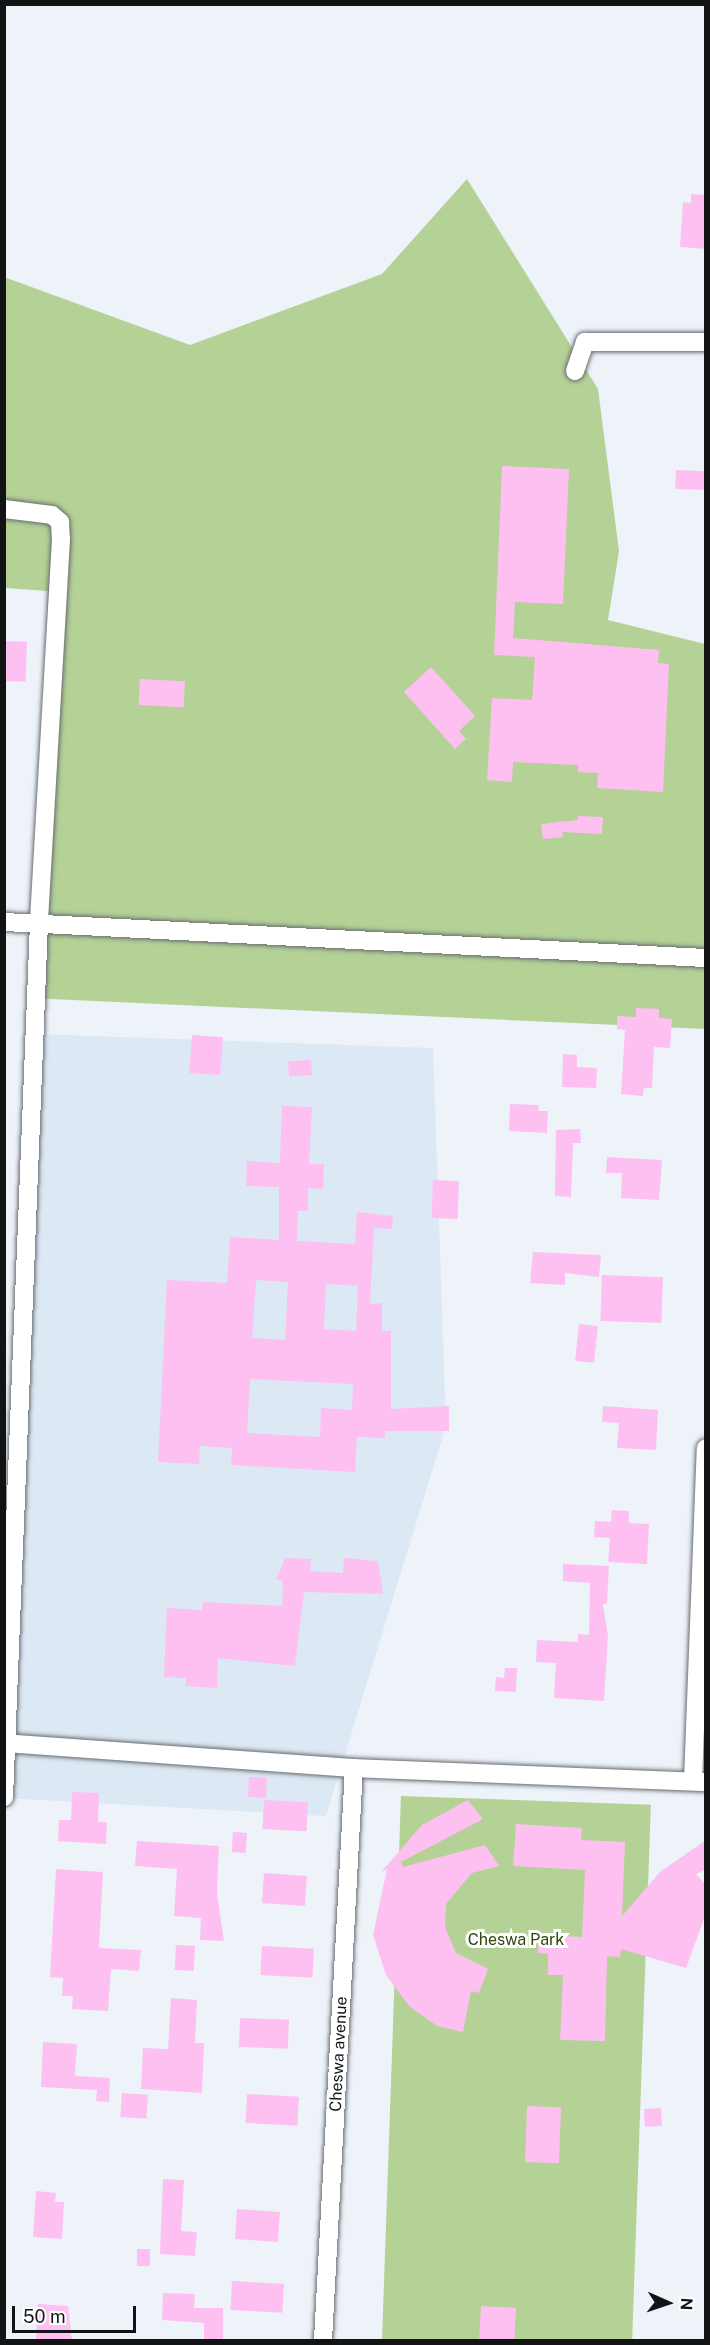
<!DOCTYPE html>
<html>
<head>
<meta charset="utf-8">
<style>
	body { margin:0 }
	#map { position:relative; width:710px; height:2345px; overflow:hidden; background:#edf3f9; font-family:"Public Sans",sans-serif }
	div>[style] { position:absolute }
	.built>* { inset:0; background:#dce8f4 }
	.green>* { inset:0; background:#b4d196; transform-origin:0 0 }
	.building>* { inset:0; background:#fdc0f1; transform-origin:0 0 }
	.roads { filter:drop-shadow(0 0 2px #686d72) drop-shadow(0 0 2px #686d72) }
	.minor>* { height:18px; margin:-9px; padding:0 9px; transform-origin:9px; border-radius:9px; background:#fff }
	span { translate:-50% -50%; white-space:nowrap; text-align:center; line-height:1.15; -webkit-text-stroke:6px #fff; paint-order:stroke }
	.park-label { font-size:16px; color:#2f470b }
	.street-label { font-size:16px; color:#111315 }
	.frame { position:absolute; inset:0; border:6px solid #111315; pointer-events:none }
	.north { position:absolute; left:638px; top:2273px; width:60px; height:60px; -webkit-text-stroke:4px #fff; paint-order:stroke; rotate:93deg; font-size:16px; font-weight:700; line-height:24px; text-align:center; color:#111315 }
	.north::after { content:''; display:block; margin:auto; width:21px; height:27px; background:#111315; clip-path:polygon(50% 0,100% 100%,50% 72%,0 100%) }
	.scale { position:absolute; left:12px; top:2306px; width:124px; height:27px; box-sizing:border-box; border:3px solid #111315; border-top:0; padding-left:8px; font-size:18px; line-height:21px; white-space:nowrap; color:#111315; -webkit-text-stroke:4px #fff; paint-order:stroke }
</style>
</head>
<body>
<div id="map">
	<div class="built">
		<i style="clip-path:polygon(35px 1034px,433px 1048px,446px 1426px,326px 1816px,5px 1798px)"></i>
	</div>
	<div class="green">
		<i style="clip-path:polygon(467px 179px,598px 389px,619px 551px,608px 620px,705px 644px,705px 1029px,30px 998px,48px 591px,5px 588px,4px 277px,190px 345px,382px 274px)"></i>
		<i style="left:401px;top:1796px;width:250px;height:545px;rotate:2deg"></i>
	</div>
	<div class="building">
		<i style="clip-path:polygon(691px 194px,705px 195px,705px 249px,680px 247px,683px 202px,691px 203px)"></i>
		<i style="clip-path:polygon(502px 466px,569px 469px,563px 604px,515px 602px,513px 638px,659px 650px,658px 663px,669px 664px,663px 792px,597px 788px,598px 773px,578px 772px,578px 765px,513px 762px,512px 782px,487px 780px,492px 698px,532px 700px,535px 657px,494px 655px)"></i>
		<i style="left:676px;top:470px;width:29px;height:19px;rotate:2deg"></i>
		<i style="left:4px;top:641px;width:23px;height:40px;rotate:2deg"></i>
		<i style="clip-path:polygon(431px 667px,475px 716px,459px 731px,466px 739px,455px 749px,404px 692px)"></i>
		<i style="left:140px;top:679px;width:45px;height:26px;rotate:3deg"></i>
		<i style="clip-path:polygon(578px 816px,603px 817px,602px 834px,562px 832px,563px 837px,543px 839px,541px 824px,578px 820px)"></i>
		<i style="clip-path:polygon(636px 1008px,659px 1009px,659px 1018px,672px 1019px,670px 1048px,654px 1047px,652px 1088px,644px 1088px,643px 1096px,621px 1094px,625px 1030px,617px 1029px,617px 1016px,636px 1017px)"></i>
		<i style="left:192px;top:1035px;width:31px;height:38px;rotate:4deg"></i>
		<i style="clip-path:polygon(563px 1054px,577px 1055px,577px 1067px,597px 1068px,596px 1088px,562px 1087px)"></i>
		<i style="left:311px;top:1060px;width:15px;height:23px;rotate:86deg"></i>
		<i style="clip-path:polygon(510px 1104px,539px 1105px,538px 1111px,548px 1111px,547px 1133px,509px 1131px)"></i>
		<i style="clip-path:polygon(evenodd,282px 1106px,312px 1107px,309px 1164px,324px 1164px,323px 1189px,308px 1188px,308px 1211px,298px 1211px,297px 1241px,355px 1244px,357px 1212px,393px 1216px,392px 1229px,374px 1228px,370px 1304px,382px 1303px,382px 1331px,391px 1331px,391px 1409px,449px 1406px,449px 1431px,385px 1431px,385px 1438px,357px 1437px,355px 1472px,231px 1465px,232px 1448px,200px 1446px,199px 1464px,158px 1462px,167px 1280px,227px 1283px,230px 1237px,279px 1240px,279px 1187px,246px 1186px,247px 1161px,280px 1163px,282px 1106px,256px 1280px,288px 1282px,285px 1340px,252px 1338px,256px 1280px,282px 1106px,326px 1284px,358px 1286px,356px 1331px,324px 1329px,326px 1284px,282px 1106px,250px 1379px,353px 1384px,352px 1410px,321px 1408px,320px 1437px,247px 1433px,250px 1379px)"></i>
		<i style="clip-path:polygon(580px 1129px,581px 1143px,573px 1143px,571px 1197px,555px 1196px,556px 1130px)"></i>
		<i style="clip-path:polygon(607px 1157px,662px 1160px,659px 1200px,621px 1198px,622px 1173px,606px 1173px)"></i>
		<i style="left:433px;top:1180px;width:26px;height:38px;rotate:2deg"></i>
		<i style="clip-path:polygon(533px 1252px,601px 1255px,599px 1277px,565px 1273px,565px 1285px,530px 1283px)"></i>
		<i style="left:602px;top:1275px;width:61px;height:46px;rotate:2deg"></i>
		<i style="left:579px;top:1324px;width:19px;height:37px;rotate:6deg"></i>
		<i style="clip-path:polygon(603px 1406px,658px 1410px,656px 1450px,617px 1448px,619px 1423px,602px 1422px)"></i>
		<i style="clip-path:polygon(612px 1510px,629px 1511px,629px 1523px,649px 1524px,647px 1564px,608px 1562px,610px 1538px,594px 1537px,595px 1521px,611px 1522px)"></i>
		<i style="clip-path:polygon(285px 1558px,311px 1559px,310px 1571px,343px 1573px,344px 1558px,378px 1561px,383px 1594px,304px 1592px,295px 1666px,218px 1658px,217px 1688px,185px 1686px,186px 1678px,164px 1677px,167px 1608px,202px 1610px,203px 1602px,282px 1606px,283px 1581px,276px 1580px)"></i>
		<i style="clip-path:polygon(563px 1564px,609px 1566px,607px 1604px,603px 1604px,608px 1636px,604px 1701px,554px 1698px,556px 1663px,536px 1662px,537px 1640px,578px 1642px,578px 1634px,589px 1635px,590px 1583px,563px 1581px)"></i>
		<i style="clip-path:polygon(505px 1668px,517px 1668px,516px 1692px,495px 1691px,496px 1677px,504px 1678px)"></i>
		<i style="left:249px;top:1777px;width:18px;height:20px;rotate:3deg"></i>
		<i style="clip-path:polygon(72px 1792px,99px 1793px,98px 1822px,107px 1822px,106px 1844px,58px 1841px,59px 1820px,71px 1820px)"></i>
		<i style="left:264px;top:1800px;width:44px;height:29px;rotate:3deg"></i>
		<i style="clip-path:polygon(468px 1800px,483px 1819px,401px 1862px,403px 1867px,485px 1845px,499px 1866px,472px 1873px,446px 1904px,445px 1927px,456px 1953px,488px 1969px,479px 1993px,471px 1991px,463px 2032px,437px 2026px,409px 2006px,386px 1975px,373px 1935px,387px 1869px,381px 1872px,422px 1825px)"></i>
		<i style="clip-path:polygon(516px 1824px,582px 1828px,581px 1840px,625px 1842px,622px 1916px,661px 1871px,705px 1841px,705px 1870px,696px 1874px,705px 1884px,705px 1916px,686px 1968px,621px 1949px,620px 1957px,607px 1956px,605px 2041px,560px 2040px,563px 1975px,548px 1975px,548px 1954px,538px 1953px,539px 1935px,582px 1937px,585px 1870px,513px 1866px)"></i>
		<i style="left:233px;top:1832px;width:14px;height:20px;rotate:4deg"></i>
		<i style="clip-path:polygon(137px 1841px,219px 1846px,217px 1893px,224px 1941px,200px 1940px,201px 1918px,174px 1916px,177px 1869px,135px 1866px)"></i>
		<i style="clip-path:polygon(56px 1869px,103px 1872px,99px 1948px,141px 1950px,139px 1971px,111px 1969px,108px 2011px,72px 2009px,73px 1996px,62px 1996px,63px 1978px,50px 1977px)"></i>
		<i style="left:264px;top:1873px;width:43px;height:30px;rotate:4deg"></i>
		<i style="left:176px;top:1945px;width:19px;height:25px;rotate:3deg"></i>
		<i style="left:262px;top:1946px;width:52px;height:29px;rotate:3deg"></i>
		<i style="clip-path:polygon(171px 1998px,197px 2000px,195px 2043px,204px 2043px,202px 2093px,141px 2089px,143px 2048px,168px 2049px)"></i>
		<i style="left:240px;top:2018px;width:49px;height:29px;rotate:2deg"></i>
		<i style="clip-path:polygon(43px 2042px,77px 2044px,75px 2076px,110px 2078px,109px 2102px,96px 2101px,97px 2090px,41px 2087px)"></i>
		<i style="left:122px;top:2093px;width:26px;height:24px;rotate:4deg"></i>
		<i style="left:247px;top:2094px;width:52px;height:29px;rotate:3deg"></i>
		<i style="left:527px;top:2106px;width:34px;height:56px;rotate:2deg"></i>
		<i style="left:661px;top:2108px;width:18px;height:17px;rotate:87deg"></i>
		<i style="clip-path:polygon(163px 2179px,184px 2180px,181px 2231px,197px 2232px,195px 2256px,160px 2254px)"></i>
		<i style="clip-path:polygon(36px 2191px,56px 2193px,55px 2202px,64px 2202px,62px 2239px,33px 2237px)"></i>
		<i style="left:237px;top:2209px;width:43px;height:30px;rotate:4deg"></i>
		<i style="left:137px;top:2249px;width:13px;height:17px"></i>
		<i style="left:232px;top:2281px;width:52px;height:29px;rotate:3deg"></i>
		<i style="clip-path:polygon(163px 2293px,195px 2294px,194px 2308px,223px 2308px,223px 2339px,204px 2339px,204px 2323px,162px 2320px)"></i>
		<i style="clip-path:polygon(38px 2304px,68px 2306px,72px 2340px,36px 2340px)"></i>
		<i style="left:481px;top:2306px;width:35px;height:34px;rotate:3deg"></i>
	</div>
	<div class="roads">
		<div class="minor">
			<i style="left:575px;top:371px;width:31px;rotate:-71deg"></i>
			<i style="left:585px;top:342px;width:121px"></i>
			<i style="left:4px;top:509px;width:48px;rotate:7.1deg"></i>
			<i style="left:52px;top:515px;width:11px;rotate:41deg"></i>
			<i style="left:60px;top:522px;width:17px;rotate:87deg"></i>
			<i style="left:61px;top:539px;width:385px;rotate:93.3deg"></i>
			<i style="left:39px;top:923px;width:875px;rotate:92.29deg"></i>
			<i style="left:4px;top:922px;width:703px;rotate:2.94deg"></i>
			<i style="left:4px;top:1743px;width:351px;rotate:4.1deg"></i>
			<i style="left:354px;top:1768px;width:352px;rotate:2.3deg"></i>
			<i style="left:693px;top:1781px;width:333px;rotate:-87.8deg"></i>
			<i style="left:323px;top:2340px;width:573px;rotate:-86.9deg"></i>
		</div>
	</div>
	<div class="park-label">
		<span style="left:516px;top:1940px">Cheswa Park</span>
	</div>
	<div class="street-label">
		<span style="left:339px;top:2054px;rotate:-87deg">Cheswa avenue</span>
	</div>
	<div class="frame"></div>
	<div class="north">N</div>
	<div class="scale">50 m</div>
</div>
</body>
</html>
